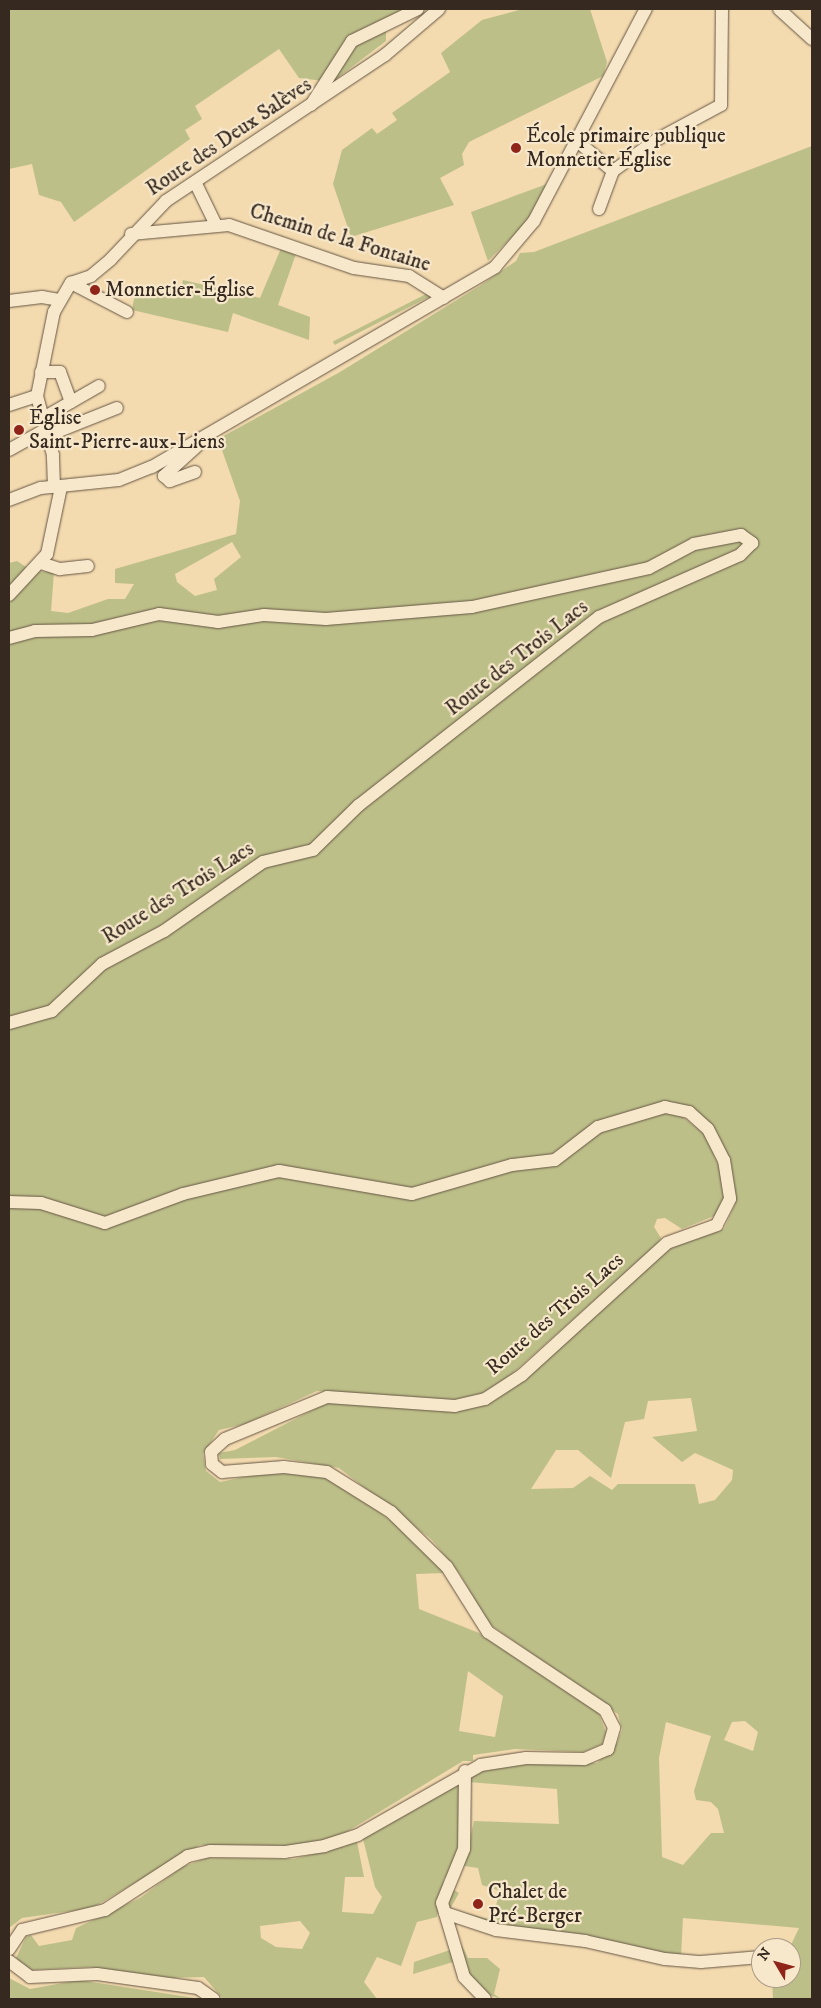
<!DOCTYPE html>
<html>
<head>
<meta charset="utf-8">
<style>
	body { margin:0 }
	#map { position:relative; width:821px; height:2008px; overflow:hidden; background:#f3daaf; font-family:"IM FELL DW Pica",serif }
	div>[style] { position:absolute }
	.green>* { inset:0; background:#bdbf89; transform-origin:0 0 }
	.roads { filter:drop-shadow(0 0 1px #655644) drop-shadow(0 0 1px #655644) }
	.minor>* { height:12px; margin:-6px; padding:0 6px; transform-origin:6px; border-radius:6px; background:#f7e7cb }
	.dots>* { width:14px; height:14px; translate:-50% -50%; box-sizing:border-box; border:2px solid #f7e7cb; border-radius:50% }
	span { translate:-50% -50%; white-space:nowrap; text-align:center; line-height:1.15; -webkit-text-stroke:4.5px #f7e7cb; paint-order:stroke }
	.poi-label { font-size:21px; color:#362a20 }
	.left { translate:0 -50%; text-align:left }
	.street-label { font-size:21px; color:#362a20 }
	.frame { position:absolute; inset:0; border:10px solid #362a20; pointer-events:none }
	.north { position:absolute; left:751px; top:1938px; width:50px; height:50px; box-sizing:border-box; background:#f7e7cb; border:1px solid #aa9b87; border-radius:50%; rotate:307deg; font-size:14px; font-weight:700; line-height:20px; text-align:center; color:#362a20 }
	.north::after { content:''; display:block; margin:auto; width:18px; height:22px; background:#8f2418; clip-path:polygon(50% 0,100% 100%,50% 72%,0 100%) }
</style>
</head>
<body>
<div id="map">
	<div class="green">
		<i style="clip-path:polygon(9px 9px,409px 9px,386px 20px,386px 41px,332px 82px,299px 78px,279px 49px,195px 106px,202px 119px,185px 130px,190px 139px,74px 222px,61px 202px,39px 195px,32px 164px,9px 169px)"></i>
		<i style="clip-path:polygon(523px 9px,590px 9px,607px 62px,603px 76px,469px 142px,462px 154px,464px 165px,440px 178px,454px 205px,351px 237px,333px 184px,342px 150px,372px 128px,377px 134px,397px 120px,392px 113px,450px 72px,441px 53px,482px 20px)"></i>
		<i style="clip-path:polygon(evenodd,812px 146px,812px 1999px,773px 1999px,772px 1978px,791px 1978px,790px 1947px,799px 1928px,683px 1918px,681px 1957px,622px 1943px,500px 1927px,448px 1910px,452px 1889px,459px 1893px,450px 1909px,492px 1920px,500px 1891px,482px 1885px,478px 1868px,464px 1866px,474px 1821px,559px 1824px,557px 1789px,468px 1782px,468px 1774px,528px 1763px,597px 1763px,617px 1743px,622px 1730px,618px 1714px,488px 1623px,460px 1574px,431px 1539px,339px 1468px,276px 1457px,220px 1459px,219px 1453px,235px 1450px,328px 1402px,456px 1412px,486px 1405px,539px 1366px,670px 1248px,724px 1229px,735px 1204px,730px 1163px,711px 1124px,686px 1106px,679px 1114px,705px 1134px,720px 1169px,725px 1196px,719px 1214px,682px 1229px,665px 1218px,657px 1219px,654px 1227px,661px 1238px,658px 1243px,503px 1382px,483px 1394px,455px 1401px,317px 1391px,245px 1424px,219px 1430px,203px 1454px,206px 1471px,220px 1482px,273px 1471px,302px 1471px,328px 1479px,362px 1499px,407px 1533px,444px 1573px,416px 1574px,419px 1609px,479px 1633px,598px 1712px,606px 1732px,602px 1744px,583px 1752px,515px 1749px,473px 1755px,473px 1761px,463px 1761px,340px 1836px,298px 1846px,200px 1845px,92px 1908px,22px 1918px,9px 1928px,9px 563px,17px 561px,32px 571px,54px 572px,51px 611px,68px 613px,108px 599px,125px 599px,134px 584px,115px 583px,115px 569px,236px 534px,240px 501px,218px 439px,340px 372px,481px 285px,516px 261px,520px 253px,534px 252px,812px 146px,232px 542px,241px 557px,214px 579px,217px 590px,195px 596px,177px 582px,175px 574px,232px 542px,812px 146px,691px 1398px,697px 1431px,652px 1437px,682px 1462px,695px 1453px,733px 1470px,732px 1480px,715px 1500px,699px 1504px,695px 1484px,618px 1484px,612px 1490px,590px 1476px,573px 1488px,531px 1489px,556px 1450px,578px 1450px,611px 1478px,625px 1422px,644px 1419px,648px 1401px,691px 1398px,812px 146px,468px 1671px,503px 1696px,495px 1737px,459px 1731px,468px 1671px,812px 146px,745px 1721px,758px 1732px,753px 1751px,724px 1740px,732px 1722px,745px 1721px,812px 146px,666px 1722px,711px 1736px,694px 1791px,696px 1800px,711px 1802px,718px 1809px,724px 1833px,711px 1833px,683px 1865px,662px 1857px,659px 1758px,666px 1722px)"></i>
		<i style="clip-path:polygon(547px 184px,525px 224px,488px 261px,471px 212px)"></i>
		<i style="clip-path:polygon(282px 246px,297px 251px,278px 305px,310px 317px,309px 340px,233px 313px,228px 332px,132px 310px,136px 288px,180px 293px,183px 280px,260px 298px)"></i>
		<i style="left:430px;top:292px;width:4px;height:109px;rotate:63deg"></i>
		<i style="clip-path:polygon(evenodd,461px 1779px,463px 1820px,455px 1864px,444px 1879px,437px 1917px,417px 1922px,401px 1966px,377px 1957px,364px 1982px,377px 1999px,223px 1999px,204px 1977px,168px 1978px,90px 1967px,29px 1970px,16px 1958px,26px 1937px,31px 1935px,39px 1946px,72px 1940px,76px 1928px,140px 1898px,182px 1867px,207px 1858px,294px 1859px,357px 1842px,364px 1877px,345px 1877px,342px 1912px,373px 1914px,382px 1897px,375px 1887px,363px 1839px,461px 1779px,300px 1921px,310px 1933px,302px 1949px,276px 1947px,261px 1938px,260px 1926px,300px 1921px)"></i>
		<i style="clip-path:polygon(462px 1946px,468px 1958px,487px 1958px,500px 1969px,494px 1994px,501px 1999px,478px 1991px,460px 1960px,413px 1974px,414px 1962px)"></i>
		<i style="clip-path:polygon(9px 1978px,30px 1989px,79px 1980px,201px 1999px,9px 1999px)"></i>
	</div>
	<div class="roads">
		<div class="minor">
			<i style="left:779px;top:9px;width:45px;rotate:42.3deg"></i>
			<i style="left:311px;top:105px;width:76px;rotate:-57.4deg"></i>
			<i style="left:352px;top:41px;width:73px;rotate:-25.9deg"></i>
			<i style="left:577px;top:141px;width:47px;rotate:39.8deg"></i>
			<i style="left:613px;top:171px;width:53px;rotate:-35.8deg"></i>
			<i style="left:656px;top:140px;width:74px;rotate:-28.3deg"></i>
			<i style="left:721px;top:105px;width:96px;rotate:-89.4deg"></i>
			<i style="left:195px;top:182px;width:48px;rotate:64deg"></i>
			<i style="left:599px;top:209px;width:40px;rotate:-69.8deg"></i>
			<i style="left:131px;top:234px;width:98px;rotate:-5.2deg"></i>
			<i style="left:229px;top:225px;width:132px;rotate:19deg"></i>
			<i style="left:354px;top:268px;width:56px;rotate:8.3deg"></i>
			<i style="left:409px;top:276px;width:41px;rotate:32.2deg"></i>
			<i style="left:71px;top:283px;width:63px;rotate:27.4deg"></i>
			<i style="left:9px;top:301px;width:33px;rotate:-7deg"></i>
			<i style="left:42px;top:297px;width:17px;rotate:10deg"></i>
			<i style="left:41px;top:372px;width:19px"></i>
			<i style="left:60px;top:372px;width:32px;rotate:70deg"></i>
			<i style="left:9px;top:405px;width:29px;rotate:-18deg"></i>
			<i style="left:45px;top:417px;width:62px;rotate:-29.9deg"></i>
			<i style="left:49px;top:435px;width:73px;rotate:-21.7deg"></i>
			<i style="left:9px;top:450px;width:45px;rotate:-29.4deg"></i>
			<i style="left:195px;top:472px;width:27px;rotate:160deg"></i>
			<i style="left:170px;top:481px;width:8px;rotate:-140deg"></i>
			<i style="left:164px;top:476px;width:45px;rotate:-42.3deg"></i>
			<i style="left:54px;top:487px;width:32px;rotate:-92deg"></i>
			<i style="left:53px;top:455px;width:61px;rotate:-105.2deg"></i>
			<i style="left:37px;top:396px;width:86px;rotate:-78.6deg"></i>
			<i style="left:54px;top:312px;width:34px;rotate:-60deg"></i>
			<i style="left:71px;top:283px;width:21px;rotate:-19deg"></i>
			<i style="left:91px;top:276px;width:26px;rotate:-40deg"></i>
			<i style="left:111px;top:259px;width:80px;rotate:-46.5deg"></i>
			<i style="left:166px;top:201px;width:263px;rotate:-33.7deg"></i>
			<i style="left:385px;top:55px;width:71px;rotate:-40.4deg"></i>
			<i style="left:9px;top:500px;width:34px;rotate:-21deg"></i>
			<i style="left:41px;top:488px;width:78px;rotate:-5.9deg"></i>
			<i style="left:119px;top:480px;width:35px;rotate:-22deg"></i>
			<i style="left:152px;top:467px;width:397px;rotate:-30.2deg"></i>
			<i style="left:495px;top:267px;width:60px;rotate:-49.7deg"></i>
			<i style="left:534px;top:221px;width:240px;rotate:-62.2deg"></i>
			<i style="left:41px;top:563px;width:20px;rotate:18deg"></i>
			<i style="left:60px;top:569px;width:28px;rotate:-6deg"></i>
			<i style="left:9px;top:595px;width:56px;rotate:-47.2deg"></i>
			<i style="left:47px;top:554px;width:68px;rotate:-78.2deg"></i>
			<i style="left:9px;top:638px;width:27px;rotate:-15deg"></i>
			<i style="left:35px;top:631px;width:57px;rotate:-1deg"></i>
			<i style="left:92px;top:630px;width:69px;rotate:-13.4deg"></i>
			<i style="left:159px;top:614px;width:60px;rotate:7.7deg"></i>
			<i style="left:218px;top:622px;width:47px;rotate:-8.7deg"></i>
			<i style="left:264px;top:615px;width:62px;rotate:3.7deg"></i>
			<i style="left:326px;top:619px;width:146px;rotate:-4.7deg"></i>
			<i style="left:472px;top:607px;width:181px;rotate:-12.4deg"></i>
			<i style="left:649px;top:568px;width:51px;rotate:-28.1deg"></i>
			<i style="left:694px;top:544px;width:48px;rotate:-10.8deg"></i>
			<i style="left:741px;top:535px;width:14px;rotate:36deg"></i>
			<i style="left:752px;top:543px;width:17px;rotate:135deg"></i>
			<i style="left:740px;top:555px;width:154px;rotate:156.3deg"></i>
			<i style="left:599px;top:617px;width:305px;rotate:141.9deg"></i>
			<i style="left:359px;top:805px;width:64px;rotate:135.6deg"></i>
			<i style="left:313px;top:850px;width:51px;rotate:166.5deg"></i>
			<i style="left:263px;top:862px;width:121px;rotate:145.1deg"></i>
			<i style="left:164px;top:931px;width:70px;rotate:152deg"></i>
			<i style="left:102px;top:964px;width:69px;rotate:136.8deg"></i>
			<i style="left:52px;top:1011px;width:45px;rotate:164.4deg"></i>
			<i style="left:9px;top:1202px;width:32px;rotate:2deg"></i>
			<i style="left:41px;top:1203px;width:67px;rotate:17.4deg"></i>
			<i style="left:105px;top:1223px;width:83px;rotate:-20.4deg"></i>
			<i style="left:183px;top:1194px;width:99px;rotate:-13.5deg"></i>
			<i style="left:279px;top:1171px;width:135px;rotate:9.8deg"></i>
			<i style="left:412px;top:1194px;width:104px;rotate:-16.2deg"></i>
			<i style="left:512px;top:1165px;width:43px;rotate:-6.6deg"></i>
			<i style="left:555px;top:1160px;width:54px;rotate:-37.5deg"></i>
			<i style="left:598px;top:1127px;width:70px;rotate:-16.6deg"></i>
			<i style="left:665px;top:1107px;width:25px;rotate:12deg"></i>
			<i style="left:689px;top:1112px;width:25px;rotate:42deg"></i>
			<i style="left:708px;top:1129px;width:35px;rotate:63deg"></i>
			<i style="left:724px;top:1160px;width:39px;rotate:81deg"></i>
			<i style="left:730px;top:1199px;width:29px;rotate:117deg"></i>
			<i style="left:717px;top:1225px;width:53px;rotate:160.2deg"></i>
			<i style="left:667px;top:1243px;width:196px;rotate:137.7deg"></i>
			<i style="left:522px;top:1375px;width:44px;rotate:147deg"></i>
			<i style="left:485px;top:1399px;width:31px;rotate:167deg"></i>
			<i style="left:455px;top:1406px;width:128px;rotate:-176deg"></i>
			<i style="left:327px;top:1397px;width:110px;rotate:157.6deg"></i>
			<i style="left:225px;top:1439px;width:19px;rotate:137deg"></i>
			<i style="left:211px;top:1452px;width:12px;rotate:85deg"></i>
			<i style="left:212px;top:1464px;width:13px;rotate:39deg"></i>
			<i style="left:222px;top:1472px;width:62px;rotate:-4.6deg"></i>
			<i style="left:284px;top:1467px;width:43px;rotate:6.6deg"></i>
			<i style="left:327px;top:1472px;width:75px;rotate:32deg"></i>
			<i style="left:391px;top:1512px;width:78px;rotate:44.5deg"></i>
			<i style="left:447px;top:1567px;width:77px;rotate:57.8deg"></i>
			<i style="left:488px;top:1632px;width:141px;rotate:33.7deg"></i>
			<i style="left:605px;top:1710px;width:20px;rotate:63deg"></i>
			<i style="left:614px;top:1728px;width:22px;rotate:106deg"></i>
			<i style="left:608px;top:1749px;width:26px;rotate:157deg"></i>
			<i style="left:584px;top:1759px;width:58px;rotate:-179deg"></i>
			<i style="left:526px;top:1758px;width:46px;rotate:171.2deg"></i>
			<i style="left:481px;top:1765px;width:142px;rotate:150.4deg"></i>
			<i style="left:358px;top:1835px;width:35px;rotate:162deg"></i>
			<i style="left:325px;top:1846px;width:40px;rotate:171.5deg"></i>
			<i style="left:285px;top:1852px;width:75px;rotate:-179.2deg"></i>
			<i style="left:210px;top:1851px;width:23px;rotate:167deg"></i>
			<i style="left:188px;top:1856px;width:99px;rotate:147deg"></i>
			<i style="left:105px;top:1910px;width:85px;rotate:166.5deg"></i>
			<i style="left:22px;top:1930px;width:23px;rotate:124deg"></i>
			<i style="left:465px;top:1771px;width:78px;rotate:90.7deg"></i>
			<i style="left:464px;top:1849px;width:58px;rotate:112.2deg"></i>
			<i style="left:442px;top:1903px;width:77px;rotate:73.4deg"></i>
			<i style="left:464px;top:1977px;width:30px;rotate:46deg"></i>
			<i style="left:445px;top:1913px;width:54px;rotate:18.4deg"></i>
			<i style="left:496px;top:1930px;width:90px;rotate:7deg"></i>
			<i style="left:585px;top:1941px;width:82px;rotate:12.7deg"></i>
			<i style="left:665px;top:1959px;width:36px;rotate:5deg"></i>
			<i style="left:701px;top:1962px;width:60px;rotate:-4.8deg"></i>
			<i style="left:9px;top:1961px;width:26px;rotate:37deg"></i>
			<i style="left:30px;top:1977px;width:67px;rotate:-2.6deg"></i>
			<i style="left:97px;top:1974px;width:102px;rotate:7.9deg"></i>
			<i style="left:198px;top:1988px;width:19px;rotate:35deg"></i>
		</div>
	</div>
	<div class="dots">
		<i style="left:516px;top:148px;background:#8f2418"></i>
		<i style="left:95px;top:290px;background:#8f2418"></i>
		<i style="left:19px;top:430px;background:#8f2418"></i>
		<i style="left:478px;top:1904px;background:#8f2418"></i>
	</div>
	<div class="poi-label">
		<span class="left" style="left:526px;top:148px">École primaire publique<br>Monnetier Église</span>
		<span class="left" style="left:105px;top:290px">Monnetier-Église</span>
		<span class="left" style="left:29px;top:430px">Église<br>Saint-Pierre-aux-Liens</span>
		<span class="left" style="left:488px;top:1904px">Chalet de<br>Pré-Berger</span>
	</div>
	<div class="street-label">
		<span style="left:229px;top:137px;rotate:-34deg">Route des Deux Salèves</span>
		<span style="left:340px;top:238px;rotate:17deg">Chemin de la Fontaine</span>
		<span style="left:517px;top:658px;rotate:-38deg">Route des Trois Lacs</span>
		<span style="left:178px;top:893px;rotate:-32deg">Route des Trois Lacs</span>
		<span style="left:555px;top:1314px;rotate:-41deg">Route des Trois Lacs</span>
	</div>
	<div class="frame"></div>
	<div class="north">N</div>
</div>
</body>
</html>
